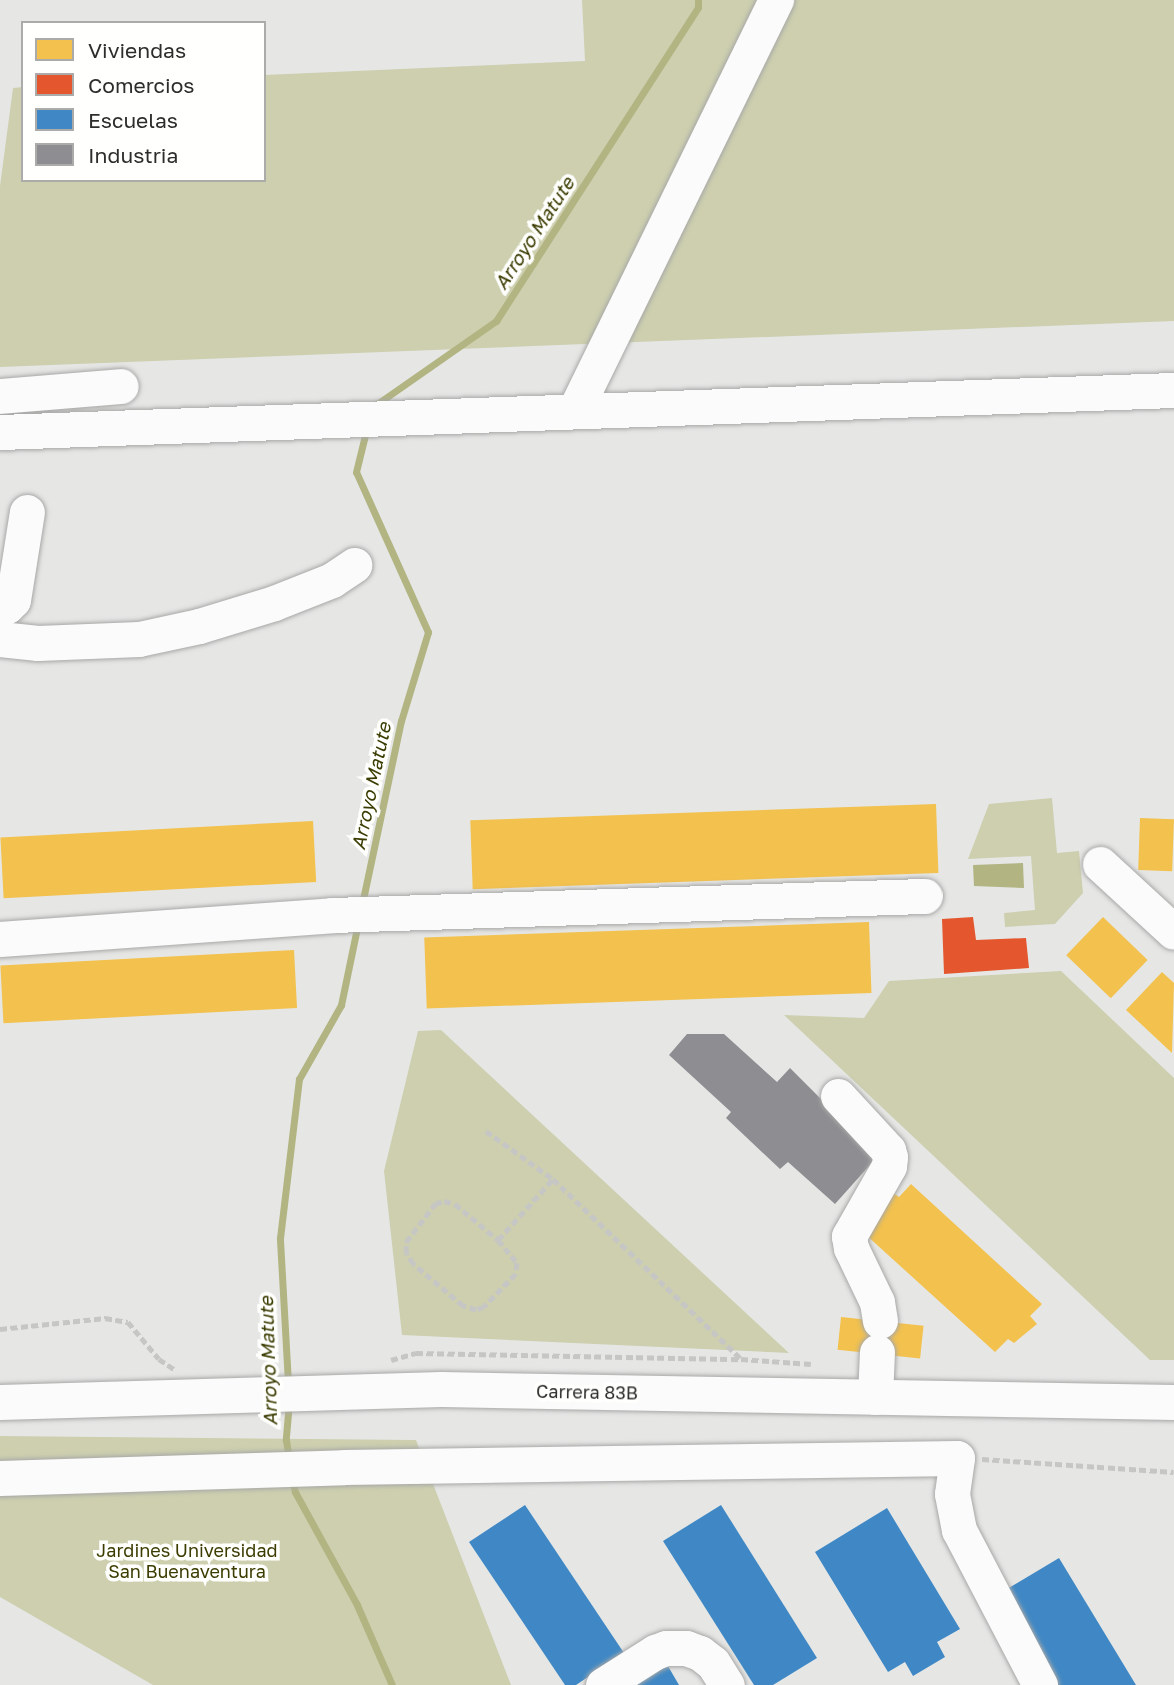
<!DOCTYPE html>
<html>
<head>
<meta charset="utf-8">
<style>
	body { margin:0 }
	#map { position:relative; width:1174px; height:1685px; overflow:hidden; background:#e6e7e5; font-family:"Golos Text",sans-serif }
	div>[style] { position:absolute }
	.green>* { inset:0; background:#cdcfaf }
	.water>* { inset:0; background:#b2b582 }
	.homes>* { inset:0; background:#f2c14e; transform-origin:0 0 }
	.shops>* { inset:0; background:#e4572e }
	.schools>* { inset:0; background:#3f88c5 }
	.industry>* { inset:0; background:#8d8d92 }
	.stream>* { height:7px; margin:-3.5px; padding:0 3.5px; transform-origin:3.5px; border-radius:3.5px; background:#b2b582 }
	.path>* { height:4.5px; margin-top:-2.25px; transform-origin:0; background:repeating-linear-gradient(90deg,#c6c6c5 0 7px,transparent 0 10.5px) }
	.roads { filter:drop-shadow(0 0 2px #a8a8a7) drop-shadow(0 0 2px #a8a8a7) }
	.minor>* { height:35px; margin:-17.5px; padding:0 17.5px; transform-origin:17.5px; border-radius:17.5px; background:#fbfbfb }
	span { translate:-50% -50%; white-space:nowrap; text-align:center; line-height:1.15; -webkit-text-stroke:7px #fffffe; paint-order:stroke }
	.street-label { font-size:18px; color:#2d2e2c }
	.park-label { font-size:18px; color:#3c3c01 }
	.water-label { font-size:19px; color:#3b3c01; font-style:italic }
	.legend { position:absolute; left:21px; top:21px; width:245px; height:161px; box-sizing:border-box; background:#fffffe; border:2px solid #ababaa; margin:0; padding:9px 12px; list-style:none; font-size:21px; color:#2d2e2c }
	.legend li { display:flex; align-items:center; gap:14px; height:35px }
	.legend b { width:35px; border:2px solid #ababaa }
</style>
</head>
<body>
<div id="map">
	<div class="green">
		<i style="clip-path:polygon(582px 0,1174px 0,1174px 321px,0 367px,0 186px,13px 88px,23px 87px,23px 180px,264px 180px,264px 75px,585px 61px)"></i>
		<i style="clip-path:polygon(1052px 798px,1057px 853px,1079px 851px,1083px 893px,1055px 924px,1005px 927px,1004px 913px,1035px 910px,1031px 856px,968px 859px,989px 804px)"></i>
		<i style="clip-path:polygon(1061px 971px,1174px 1078px,1174px 1360px,1150px 1360px,784px 1015px,864px 1018px,889px 981px)"></i>
		<i style="clip-path:polygon(441px 1030px,789px 1353px,402px 1335px,384px 1171px,418px 1031px)"></i>
		<i style="clip-path:polygon(0 1436px,416px 1440px,511px 1685px,153px 1685px,0 1597px)"></i>
	</div>
	<div class="water">
		<i style="clip-path:polygon(1023px 863px,1024px 888px,974px 886px,973px 865px)"></i>
	</div>
	<div class="homes">
		<i style="left:936px;top:804px;width:69px;height:466px;rotate:88deg"></i>
		<i style="left:1140px;top:818px;width:34px;height:52px;rotate:2deg"></i>
		<i style="left:313px;top:821px;width:61px;height:313px;rotate:87deg"></i>
		<i style="left:1103px;top:917px;width:62px;height:53px;rotate:44deg"></i>
		<i style="left:869px;top:922px;width:71px;height:445px;rotate:88deg"></i>
		<i style="left:294px;top:950px;width:58px;height:294px;rotate:87deg"></i>
		<i style="clip-path:polygon(1162px 972px,1174px 983px,1172px 1053px,1126px 1010px)"></i>
		<i style="clip-path:polygon(911px 1184px,1042px 1304px,1030px 1316px,1037px 1324px,1014px 1343px,1008px 1339px,995px 1352px,865px 1234px,892px 1192px,899px 1197px)"></i>
		<i style="left:841px;top:1317px;width:83px;height:33px;rotate:6deg"></i>
	</div>
	<div class="shops">
		<i style="clip-path:polygon(973px 917px,976px 940px,1026px 938px,1029px 968px,944px 974px,942px 919px)"></i>
	</div>
	<div class="schools">
		<i style="clip-path:polygon(525px 1505px,624px 1653px,576px 1685px,565px 1685px,469px 1542px)"></i>
		<i style="clip-path:polygon(721px 1505px,817px 1658px,773px 1685px,754px 1685px,663px 1541px)"></i>
		<i style="clip-path:polygon(887px 1508px,960px 1629px,937px 1642px,945px 1657px,913px 1676px,905px 1662px,888px 1672px,815px 1552px)"></i>
		<i style="clip-path:polygon(1059px 1558px,1136px 1685px,1052px 1685px,997px 1595px)"></i>
		<i style="clip-path:polygon(665px 1661px,679px 1685px,624px 1685px)"></i>
	</div>
	<div class="industry">
		<i style="clip-path:polygon(687px 1034px,724px 1034px,777px 1082px,790px 1068px,878px 1156px,835px 1204px,788px 1162px,780px 1169px,726px 1118px,731px 1112px,669px 1055px)"></i>
	</div>
	<div class="stream">
		<i style="left:374px;top:406px;width:149px;rotate:-34.9deg"></i>
		<i style="left:496px;top:321px;width:373px;rotate:-57.2deg"></i>
		<i style="left:698px;top:7px;width:7px;rotate:-90deg"></i>
		<i style="left:362px;top:904px;width:187px;rotate:-78deg"></i>
		<i style="left:401px;top:721px;width:93px;rotate:-73.1deg"></i>
		<i style="left:428px;top:632px;width:175px;rotate:-114.2deg"></i>
		<i style="left:356px;top:472px;width:46px;rotate:-76.3deg"></i>
		<i style="left:288px;top:1383px;width:145px;rotate:-93.2deg"></i>
		<i style="left:280px;top:1238px;width:160px;rotate:-83.2deg"></i>
		<i style="left:299px;top:1079px;width:85px;rotate:-60.4deg"></i>
		<i style="left:341px;top:1005px;width:84px;rotate:-78.3deg"></i>
		<i style="left:289px;top:1402px;width:38px;rotate:95deg"></i>
		<i style="left:286px;top:1440px;width:20px;rotate:81deg"></i>
		<i style="left:292px;top:1478px;width:14px;rotate:78deg"></i>
		<i style="left:295px;top:1492px;width:129px;rotate:61.2deg"></i>
		<i style="left:357px;top:1605px;width:87px;rotate:66.4deg"></i>
	</div>
	<div class="path">
		<i style="left:486px;top:1131px;width:82px;rotate:35.6deg"></i>
		<i style="left:553px;top:1179px;width:259px;rotate:43.7deg"></i>
		<i style="left:444px;top:1201px;width:11px;rotate:15deg"></i>
		<i style="left:455px;top:1204px;width:56px;rotate:39.9deg"></i>
		<i style="left:498px;top:1240px;width:30px;rotate:50deg"></i>
		<i style="left:517px;top:1263px;width:11px;rotate:95deg"></i>
		<i style="left:516px;top:1274px;width:46px;rotate:134.1deg"></i>
		<i style="left:484px;top:1307px;width:9px;rotate:159deg"></i>
		<i style="left:476px;top:1310px;width:14px;rotate:-163deg"></i>
		<i style="left:463px;top:1306px;width:65px;rotate:-140deg"></i>
		<i style="left:413px;top:1264px;width:13px;rotate:-122deg"></i>
		<i style="left:406px;top:1253px;width:11px;rotate:-90deg"></i>
		<i style="left:406px;top:1242px;width:48px;rotate:-52.7deg"></i>
		<i style="left:435px;top:1204px;width:9px;rotate:-18deg"></i>
		<i style="left:498px;top:1240px;width:82px;rotate:-48deg"></i>
		<i style="left:0;top:1329px;width:106px;rotate:-6deg"></i>
		<i style="left:105px;top:1318px;width:23px;rotate:10deg"></i>
		<i style="left:128px;top:1322px;width:48px;rotate:50deg"></i>
		<i style="left:159px;top:1359px;width:18px;rotate:34deg"></i>
		<i style="left:391px;top:1360px;width:26px;rotate:-16deg"></i>
		<i style="left:416px;top:1353px;width:325px;rotate:1.1deg"></i>
		<i style="left:741px;top:1359px;width:70px;rotate:4.1deg"></i>
		<i style="left:982px;top:1459px;width:192px;rotate:3.9deg"></i>
	</div>
	<div class="roads">
		<div class="minor">
			<i style="left:0;top:396px;width:121px;rotate:-4.7deg"></i>
			<i style="left:575px;top:410px;width:457px;rotate:-63.9deg"></i>
			<i style="left:0;top:432px;width:1175px;rotate:-2.05deg"></i>
			<i style="left:0;top:607px;width:7px;rotate:-8deg"></i>
			<i style="left:7px;top:606px;width:8px;rotate:-45deg"></i>
			<i style="left:13px;top:600px;width:89px;rotate:-81deg"></i>
			<i style="left:0;top:639px;width:38px;rotate:6deg"></i>
			<i style="left:38px;top:643px;width:101px;rotate:-2.3deg"></i>
			<i style="left:139px;top:639px;width:61px;rotate:-12.2deg"></i>
			<i style="left:199px;top:626px;width:78px;rotate:-17deg"></i>
			<i style="left:274px;top:603px;width:62px;rotate:-21.6deg"></i>
			<i style="left:332px;top:580px;width:27px;rotate:-34deg"></i>
			<i style="left:1100px;top:864px;width:100px;rotate:42.6deg"></i>
			<i style="left:0;top:939px;width:333px;rotate:-4.1deg"></i>
			<i style="left:332px;top:915px;width:593px;rotate:-1.84deg"></i>
			<i style="left:838px;top:1096px;width:74px;rotate:47.2deg"></i>
			<i style="left:888px;top:1150px;width:7px;rotate:74deg"></i>
			<i style="left:890px;top:1157px;width:9px;rotate:96deg"></i>
			<i style="left:889px;top:1166px;width:81px;rotate:119.7deg"></i>
			<i style="left:849px;top:1236px;width:12px;rotate:81deg"></i>
			<i style="left:851px;top:1248px;width:60px;rotate:64.3deg"></i>
			<i style="left:877px;top:1302px;width:19px;rotate:81deg"></i>
			<i style="left:875px;top:1397px;width:45px;rotate:-87.5deg"></i>
			<i style="left:0;top:1402px;width:441px;rotate:-1.7deg"></i>
			<i style="left:441px;top:1389px;width:733px;rotate:1.02deg"></i>
			<i style="left:0;top:1478px;width:344px;rotate:-1.8deg"></i>
			<i style="left:344px;top:1467px;width:613px;rotate:-0.84deg"></i>
			<i style="left:957px;top:1458px;width:36px;rotate:98deg"></i>
			<i style="left:952px;top:1494px;width:37px;rotate:79deg"></i>
			<i style="left:959px;top:1530px;width:175px;rotate:62.4deg"></i>
			<i style="left:603px;top:1685px;width:62px;rotate:-32.4deg"></i>
			<i style="left:655px;top:1652px;width:12px;rotate:-20deg"></i>
			<i style="left:666px;top:1648px;width:20px"></i>
			<i style="left:686px;top:1648px;width:15px;rotate:20deg"></i>
			<i style="left:700px;top:1653px;width:16px;rotate:38deg"></i>
			<i style="left:713px;top:1663px;width:26px;rotate:58deg"></i>
		</div>
	</div>
	<div class="street-label">
		<span style="left:587px;top:1392px;rotate:1deg">Carrera 83B</span>
	</div>
	<div class="park-label">
		<span style="left:187px;top:1561px">Jardines Universidad<br>San Buenaventura</span>
	</div>
	<div class="water-label">
		<span style="left:534px;top:233px;rotate:-57deg">Arroyo Matute</span>
		<span style="left:371px;top:786px;rotate:-78deg">Arroyo Matute</span>
		<span style="left:268px;top:1361px;rotate:-92deg">Arroyo Matute</span>
	</div>
	<ul class="legend">
	<li><b style="height:19px;background:#f2c14e"></b>Viviendas</li>
	<li><b style="height:19px;background:#e4572e"></b>Comercios</li>
	<li><b style="height:19px;background:#3f88c5"></b>Escuelas</li>
	<li><b style="height:19px;background:#8d8d92"></b>Industria</li>
	</ul>
</div>
</body>
</html>
